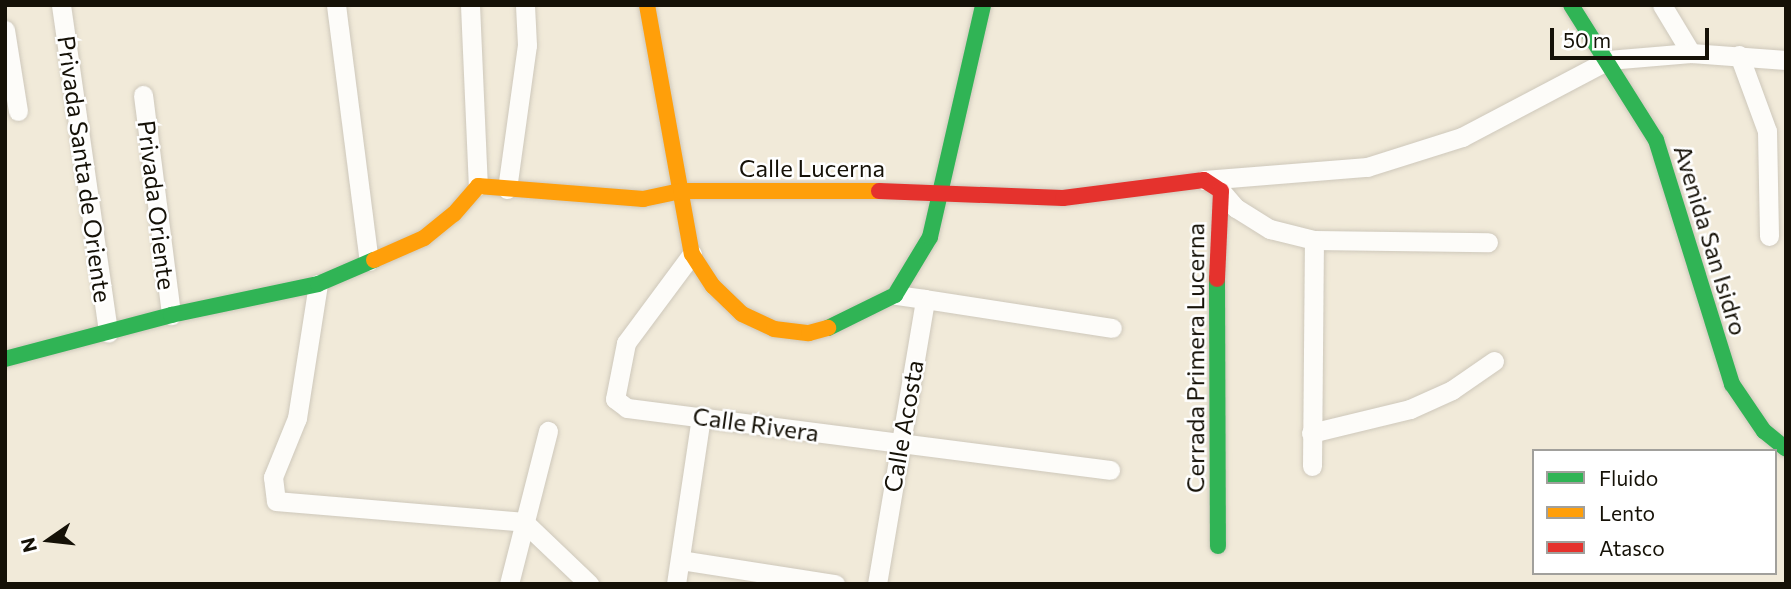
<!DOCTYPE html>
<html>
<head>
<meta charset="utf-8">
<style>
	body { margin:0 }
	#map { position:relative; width:1791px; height:589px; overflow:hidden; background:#f1ead9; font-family:Commissioner,sans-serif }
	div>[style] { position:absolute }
	.roads { filter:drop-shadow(0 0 2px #cec8bb) drop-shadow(0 0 2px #cec8bb) }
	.street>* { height:19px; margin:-9.5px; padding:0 9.5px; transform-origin:9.5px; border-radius:9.5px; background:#fdfcf9 }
	.fast>* { height:16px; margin:-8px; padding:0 8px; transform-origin:8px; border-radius:8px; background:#30b455 }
	.slow>* { height:16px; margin:-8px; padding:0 8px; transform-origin:8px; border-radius:8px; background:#ff9f0a }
	.jam>* { height:16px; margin:-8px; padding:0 8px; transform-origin:8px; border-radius:8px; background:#e5322d }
	span { translate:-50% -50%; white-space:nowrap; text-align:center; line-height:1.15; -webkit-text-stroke:5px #fff; paint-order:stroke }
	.street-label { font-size:24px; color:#151107 }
	.frame { position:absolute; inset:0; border:7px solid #151107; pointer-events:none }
	.legend { position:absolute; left:1532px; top:449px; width:245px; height:126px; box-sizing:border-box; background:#fff; border:2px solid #a1a09c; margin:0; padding:9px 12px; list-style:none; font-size:21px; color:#151107 }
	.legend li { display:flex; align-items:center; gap:14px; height:35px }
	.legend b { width:35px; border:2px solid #a1a09c }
	.north { position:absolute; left:14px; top:505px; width:70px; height:70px; -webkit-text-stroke:5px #fff; paint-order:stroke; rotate:256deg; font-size:19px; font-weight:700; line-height:28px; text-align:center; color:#151107 }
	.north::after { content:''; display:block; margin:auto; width:24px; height:32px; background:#151107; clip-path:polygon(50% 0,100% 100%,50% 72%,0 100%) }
	.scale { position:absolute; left:1550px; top:28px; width:159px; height:32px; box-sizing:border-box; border:4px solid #151107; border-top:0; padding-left:9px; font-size:21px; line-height:24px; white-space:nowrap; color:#151107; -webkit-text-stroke:5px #fff; paint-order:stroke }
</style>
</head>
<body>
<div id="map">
	<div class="roads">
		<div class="street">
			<i style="left:61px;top:5px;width:331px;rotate:81.8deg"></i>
			<i style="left:336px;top:5px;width:258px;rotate:82.7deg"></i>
			<i style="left:470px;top:5px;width:181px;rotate:87.5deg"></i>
			<i style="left:1662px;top:5px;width:56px;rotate:58.9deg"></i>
			<i style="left:5px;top:30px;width:82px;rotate:80.9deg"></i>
			<i style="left:1739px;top:55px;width:81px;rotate:69.8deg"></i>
			<i style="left:1767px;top:131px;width:105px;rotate:88.9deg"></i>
			<i style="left:143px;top:95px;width:222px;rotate:82.7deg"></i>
			<i style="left:1204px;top:180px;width:164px;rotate:-4.6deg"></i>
			<i style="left:1367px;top:167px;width:100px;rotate:-17.5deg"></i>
			<i style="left:1462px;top:137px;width:165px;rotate:-27.8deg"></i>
			<i style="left:1608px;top:60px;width:83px;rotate:-4.8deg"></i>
			<i style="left:1691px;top:53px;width:95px;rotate:4.2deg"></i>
			<i style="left:507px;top:189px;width:145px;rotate:-82.1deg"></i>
			<i style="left:527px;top:45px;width:40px;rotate:-92.9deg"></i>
			<i style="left:1221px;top:191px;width:23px;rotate:49deg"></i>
			<i style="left:1236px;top:208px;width:40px;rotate:32deg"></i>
			<i style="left:1270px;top:229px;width:45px;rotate:14deg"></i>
			<i style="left:1314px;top:240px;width:174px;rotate:0.7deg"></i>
			<i style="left:692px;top:254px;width:111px;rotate:126.6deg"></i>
			<i style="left:626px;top:343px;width:57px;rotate:101.1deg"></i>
			<i style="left:615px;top:399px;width:15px;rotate:37deg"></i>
			<i style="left:627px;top:408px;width:487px;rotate:7.3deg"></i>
			<i style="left:318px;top:284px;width:136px;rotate:98.9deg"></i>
			<i style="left:297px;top:418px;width:64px;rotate:112.1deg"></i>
			<i style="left:273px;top:477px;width:24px;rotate:83deg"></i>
			<i style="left:276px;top:501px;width:249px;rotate:4.8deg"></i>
			<i style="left:524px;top:522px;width:90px;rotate:43.6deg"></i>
			<i style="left:925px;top:299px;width:189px;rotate:8.8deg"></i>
			<i style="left:1311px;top:433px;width:102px;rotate:-13.6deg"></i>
			<i style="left:1410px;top:409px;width:46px;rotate:-24.3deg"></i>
			<i style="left:1452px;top:390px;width:51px;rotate:-34.6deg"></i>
			<i style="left:1312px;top:466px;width:226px;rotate:-89.5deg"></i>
			<i style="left:681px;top:560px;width:156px;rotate:8.9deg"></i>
			<i style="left:509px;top:584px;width:158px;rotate:-75.7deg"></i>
			<i style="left:676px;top:584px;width:169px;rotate:-81.5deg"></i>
			<i style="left:877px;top:584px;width:289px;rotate:-80.4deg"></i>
			<i style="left:925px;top:299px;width:30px;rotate:-172deg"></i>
		</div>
		<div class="fast">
			<i style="left:1571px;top:5px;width:160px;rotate:57.8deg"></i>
			<i style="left:1656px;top:140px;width:256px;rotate:72.7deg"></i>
			<i style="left:1732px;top:384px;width:57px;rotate:55.8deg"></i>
			<i style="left:1764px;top:431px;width:28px;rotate:39deg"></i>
			<i style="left:1217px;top:279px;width:267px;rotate:89.8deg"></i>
			<i style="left:828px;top:328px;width:75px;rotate:-26.2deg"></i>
			<i style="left:895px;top:295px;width:68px;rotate:-58.9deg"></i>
			<i style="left:930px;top:237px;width:238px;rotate:-77.1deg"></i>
			<i style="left:5px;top:359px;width:172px;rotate:-14.8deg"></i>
			<i style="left:171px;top:315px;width:150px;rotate:-11.9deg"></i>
			<i style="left:318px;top:284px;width:61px;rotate:-23.2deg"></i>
		</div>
		<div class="slow">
			<i style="left:647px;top:5px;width:253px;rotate:79.8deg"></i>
			<i style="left:692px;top:254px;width:38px;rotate:57deg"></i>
			<i style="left:713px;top:286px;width:40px;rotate:44deg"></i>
			<i style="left:742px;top:314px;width:35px;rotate:25deg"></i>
			<i style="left:774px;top:329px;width:35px;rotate:7deg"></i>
			<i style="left:809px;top:333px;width:20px;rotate:-15deg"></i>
			<i style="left:374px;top:260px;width:55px;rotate:-23.7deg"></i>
			<i style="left:424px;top:238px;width:38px;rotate:-39deg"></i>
			<i style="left:454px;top:214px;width:37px;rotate:-49deg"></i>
			<i style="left:478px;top:186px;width:166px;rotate:4.5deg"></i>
			<i style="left:643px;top:199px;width:39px;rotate:-12deg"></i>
			<i style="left:681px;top:191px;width:198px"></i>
		</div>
		<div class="jam">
			<i style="left:879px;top:191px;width:184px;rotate:2.2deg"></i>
			<i style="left:1063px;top:198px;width:142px;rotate:-7.3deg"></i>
			<i style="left:1204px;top:180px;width:20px;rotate:33deg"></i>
			<i style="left:1221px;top:191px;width:88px;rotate:92.6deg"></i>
		</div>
	</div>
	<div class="street-label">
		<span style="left:812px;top:168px">Calle Lucerna</span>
		<span style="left:85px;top:169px;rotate:82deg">Privada Santa de Oriente</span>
		<span style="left:157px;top:205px;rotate:83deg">Privada Oriente</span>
		<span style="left:1711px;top:240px;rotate:73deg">Avenida San Isidro</span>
		<span style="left:1195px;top:358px;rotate:-90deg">Cerrada Primera Lucerna</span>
		<span style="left:756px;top:424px;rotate:8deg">Calle Rivera</span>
		<span style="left:903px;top:426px;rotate:-80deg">Calle Acosta</span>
	</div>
	<div class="frame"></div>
	<ul class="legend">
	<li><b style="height:9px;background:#30b455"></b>Fluido</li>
	<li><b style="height:9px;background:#ff9f0a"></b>Lento</li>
	<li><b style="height:9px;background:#e5322d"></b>Atasco</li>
	</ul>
	<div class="north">N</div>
	<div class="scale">50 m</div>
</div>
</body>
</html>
